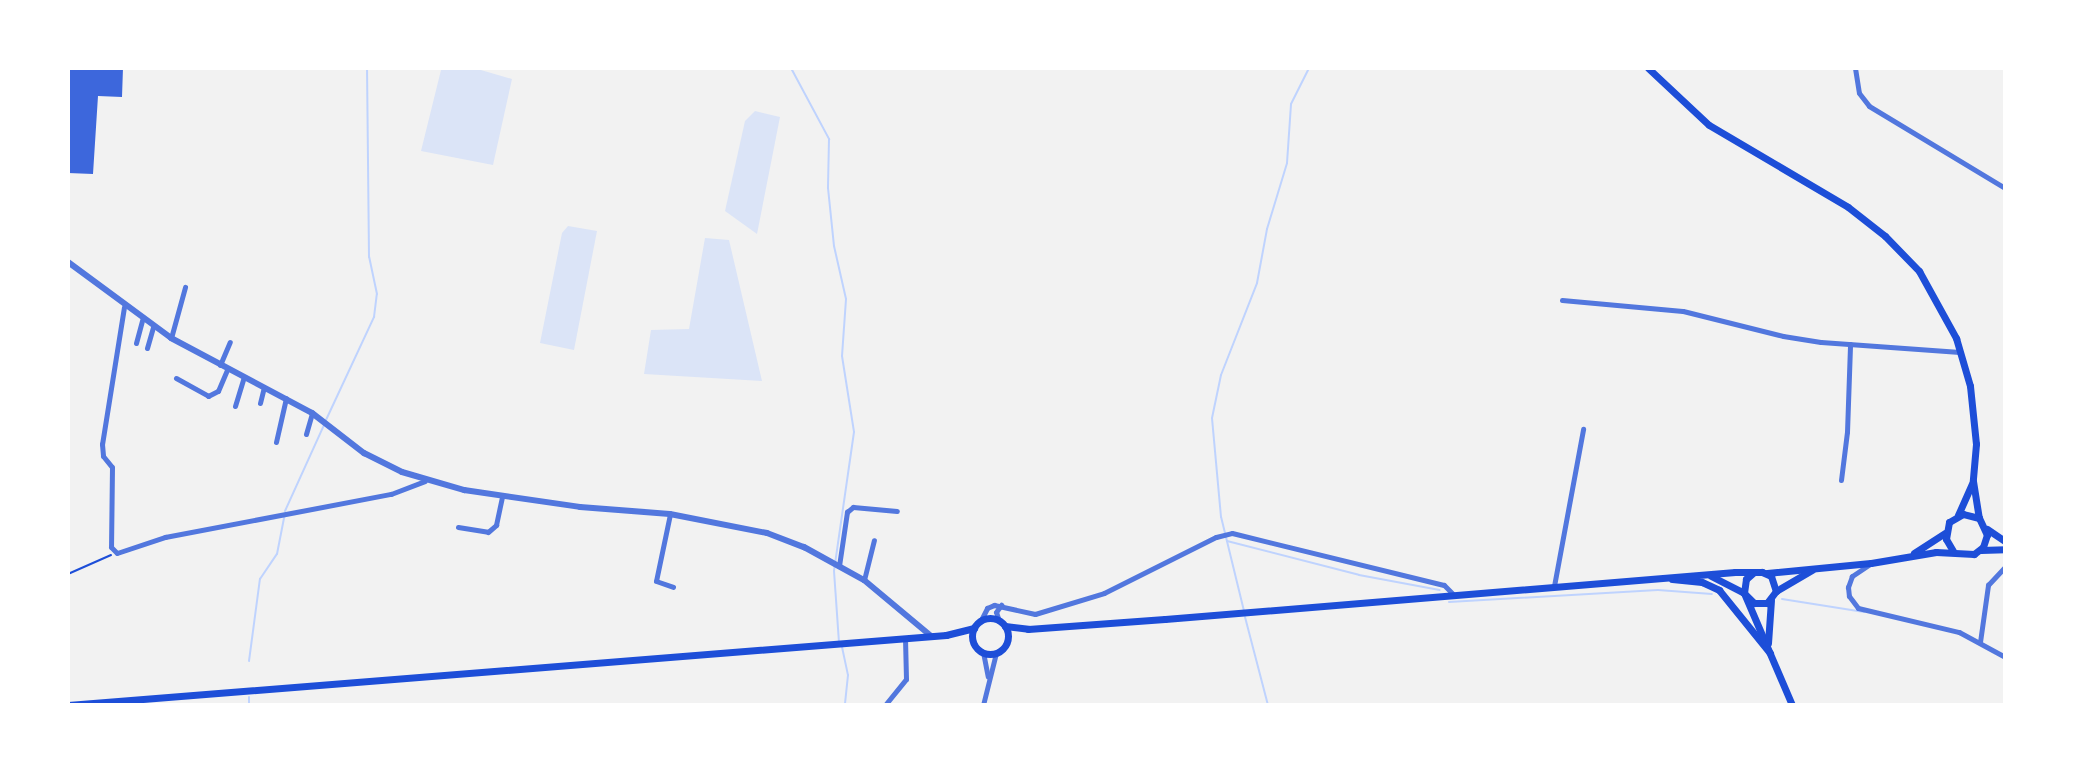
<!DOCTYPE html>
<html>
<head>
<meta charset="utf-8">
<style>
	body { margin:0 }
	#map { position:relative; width:2073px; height:773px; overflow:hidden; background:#f2f2f2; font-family:Barlow,sans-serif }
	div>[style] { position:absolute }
	.green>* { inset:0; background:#dbe4f7 }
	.stream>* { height:2px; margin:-1px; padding:0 1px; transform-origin:1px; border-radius:1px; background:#bfd3fe }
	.building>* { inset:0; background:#3d67dc }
	.path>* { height:2px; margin:-1px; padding:0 1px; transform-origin:1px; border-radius:1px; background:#1d4ed8 }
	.minor>* { height:5px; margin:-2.5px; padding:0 2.5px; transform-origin:2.5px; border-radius:2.5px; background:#5277de }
	.tertiary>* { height:6px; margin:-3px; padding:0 3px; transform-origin:3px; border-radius:3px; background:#5277de }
	.secondary>* { height:7px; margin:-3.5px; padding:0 3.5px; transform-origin:3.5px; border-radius:3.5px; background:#1d4ed8 }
	.primary>* { height:7px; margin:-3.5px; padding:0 3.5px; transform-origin:3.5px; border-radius:3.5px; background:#1d4ed8 }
	.primary>.ring { margin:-3.5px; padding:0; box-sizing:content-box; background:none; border:7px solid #1d4ed8; border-radius:50% }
	span { translate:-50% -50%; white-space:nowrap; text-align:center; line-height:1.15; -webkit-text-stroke:6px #fff; paint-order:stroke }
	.frame { position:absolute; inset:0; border:70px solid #fff; pointer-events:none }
</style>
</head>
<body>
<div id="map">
	<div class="green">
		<i style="clip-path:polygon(431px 68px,474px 68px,512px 79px,493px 165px,421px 151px,441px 70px)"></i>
		<i style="clip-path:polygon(755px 111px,780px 117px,757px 234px,725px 211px,745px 121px)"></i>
		<i style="clip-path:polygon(568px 226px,597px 231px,574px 350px,540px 343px,562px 233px)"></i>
		<i style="clip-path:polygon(705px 238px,729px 240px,762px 381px,644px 374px,651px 330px,689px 329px)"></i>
	</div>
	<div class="stream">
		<i style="left:791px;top:68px;width:81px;rotate:61.8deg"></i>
		<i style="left:829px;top:139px;width:49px;rotate:91.2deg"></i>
		<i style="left:828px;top:188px;width:58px;rotate:84.1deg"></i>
		<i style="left:834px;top:246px;width:54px;rotate:77.2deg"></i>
		<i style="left:846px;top:299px;width:57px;rotate:94deg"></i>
		<i style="left:842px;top:356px;width:77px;rotate:81deg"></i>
		<i style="left:854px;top:432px;width:140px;rotate:98.2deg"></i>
		<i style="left:834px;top:571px;width:71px;rotate:86deg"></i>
		<i style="left:326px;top:420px;width:114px;rotate:-65deg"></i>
		<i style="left:374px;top:317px;width:23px;rotate:-83deg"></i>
		<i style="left:377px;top:294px;width:38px;rotate:-102deg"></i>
		<i style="left:369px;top:257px;width:189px;rotate:-90.6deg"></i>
		<i style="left:285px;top:511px;width:94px;rotate:-65.6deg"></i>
		<i style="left:1227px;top:541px;width:136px;rotate:14.4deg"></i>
		<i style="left:1359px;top:575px;width:82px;rotate:10.5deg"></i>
		<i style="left:1782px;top:599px;width:83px;rotate:9deg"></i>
		<i style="left:1449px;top:602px;width:209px;rotate:-3.3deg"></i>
		<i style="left:1658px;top:590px;width:54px;rotate:4.2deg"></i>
		<i style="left:1244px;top:611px;width:97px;rotate:-103.7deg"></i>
		<i style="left:1221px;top:517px;width:99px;rotate:-95.2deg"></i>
		<i style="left:1212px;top:418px;width:44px;rotate:-78.2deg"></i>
		<i style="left:1221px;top:375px;width:99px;rotate:-68.6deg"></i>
		<i style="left:1257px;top:283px;width:55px;rotate:-79.5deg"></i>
		<i style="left:1267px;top:229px;width:69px;rotate:-73.1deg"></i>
		<i style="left:1287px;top:163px;width:59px;rotate:-86.1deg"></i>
		<i style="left:1291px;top:104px;width:40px;rotate:-63.4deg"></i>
		<i style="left:1245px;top:617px;width:91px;rotate:75.4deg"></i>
		<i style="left:842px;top:647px;width:29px;rotate:78deg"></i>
		<i style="left:848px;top:675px;width:30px;rotate:96deg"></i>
		<i style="left:249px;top:661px;width:83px;rotate:-82.4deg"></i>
		<i style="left:260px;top:579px;width:30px;rotate:-56deg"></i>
		<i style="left:277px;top:554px;width:38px;rotate:-79deg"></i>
		<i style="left:249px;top:705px;width:8px;rotate:-90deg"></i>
	</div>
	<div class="building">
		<i style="clip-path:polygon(68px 68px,123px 68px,122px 97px,98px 96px,93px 174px,68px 173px)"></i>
	</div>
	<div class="path">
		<i style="left:68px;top:574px;width:47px;rotate:-23.8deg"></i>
	</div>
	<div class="minor">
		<i style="left:1855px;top:68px;width:25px;rotate:81deg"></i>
		<i style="left:1859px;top:93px;width:16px;rotate:52deg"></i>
		<i style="left:1869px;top:106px;width:159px;rotate:31.1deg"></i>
		<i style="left:1562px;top:300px;width:121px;rotate:5.2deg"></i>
		<i style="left:1683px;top:311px;width:103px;rotate:14deg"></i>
		<i style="left:1783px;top:336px;width:38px;rotate:9deg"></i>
		<i style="left:1821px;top:342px;width:139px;rotate:4.1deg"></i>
		<i style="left:124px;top:307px;width:139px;rotate:99.1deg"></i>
		<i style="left:102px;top:444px;width:12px;rotate:85deg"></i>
		<i style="left:103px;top:456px;width:14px;rotate:51deg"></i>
		<i style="left:112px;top:467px;width:80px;rotate:90.7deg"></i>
		<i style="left:111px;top:547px;width:8px;rotate:45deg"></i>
		<i style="left:117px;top:553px;width:51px;rotate:-18.4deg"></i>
		<i style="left:165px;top:537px;width:230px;rotate:-10.8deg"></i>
		<i style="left:391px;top:494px;width:36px;rotate:-21deg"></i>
		<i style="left:171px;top:338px;width:53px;rotate:-74.6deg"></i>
		<i style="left:136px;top:343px;width:24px;rotate:-75deg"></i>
		<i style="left:147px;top:348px;width:22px;rotate:-74deg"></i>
		<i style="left:220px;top:365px;width:25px;rotate:-67deg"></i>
		<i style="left:176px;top:378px;width:37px;rotate:29deg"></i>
		<i style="left:208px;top:396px;width:11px;rotate:-27deg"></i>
		<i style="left:218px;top:391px;width:25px;rotate:-67deg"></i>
		<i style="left:260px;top:403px;width:16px;rotate:-76deg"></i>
		<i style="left:235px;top:406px;width:30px;rotate:-73deg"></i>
		<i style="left:306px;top:434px;width:22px;rotate:-74deg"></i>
		<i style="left:276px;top:442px;width:45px;rotate:-77.2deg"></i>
		<i style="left:1841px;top:480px;width:48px;rotate:-82.9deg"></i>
		<i style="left:1847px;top:432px;width:88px;rotate:-88deg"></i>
		<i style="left:670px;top:514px;width:68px;rotate:101.8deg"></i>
		<i style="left:656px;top:581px;width:18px;rotate:19deg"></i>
		<i style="left:458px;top:527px;width:30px;rotate:9deg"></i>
		<i style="left:488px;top:532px;width:11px;rotate:-41deg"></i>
		<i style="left:496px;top:525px;width:30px;rotate:-78deg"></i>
		<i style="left:1870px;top:564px;width:22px;rotate:146deg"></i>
		<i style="left:1852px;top:576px;width:12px;rotate:110deg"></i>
		<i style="left:1848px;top:587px;width:9px;rotate:84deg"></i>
		<i style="left:1849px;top:596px;width:15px;rotate:53deg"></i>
		<i style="left:1858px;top:608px;width:104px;rotate:13.4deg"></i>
		<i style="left:1959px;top:632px;width:52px;rotate:28.5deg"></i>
		<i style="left:839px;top:566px;width:55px;rotate:-81.6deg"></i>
		<i style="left:847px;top:512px;width:8px;rotate:-40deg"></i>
		<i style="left:853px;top:507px;width:44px;rotate:5.2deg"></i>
		<i style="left:864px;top:580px;width:41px;rotate:-76deg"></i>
		<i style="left:1554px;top:586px;width:160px;rotate:-79.5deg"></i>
		<i style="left:999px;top:621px;width:9px;rotate:-108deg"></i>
		<i style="left:996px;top:612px;width:9px;rotate:-54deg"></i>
		<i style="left:980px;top:622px;width:16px;rotate:-63deg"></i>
		<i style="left:987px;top:608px;width:8px;rotate:-23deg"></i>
		<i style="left:994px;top:605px;width:42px;rotate:12.4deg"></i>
		<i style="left:1035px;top:614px;width:72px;rotate:-16.9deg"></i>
		<i style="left:1104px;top:593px;width:125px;rotate:-26.6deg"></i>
		<i style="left:1216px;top:537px;width:16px;rotate:-14deg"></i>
		<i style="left:1232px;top:533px;width:218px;rotate:13.8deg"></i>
		<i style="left:1444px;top:585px;width:14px;rotate:45deg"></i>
		<i style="left:1980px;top:642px;width:58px;rotate:-82deg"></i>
		<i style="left:1988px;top:585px;width:25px;rotate:-47deg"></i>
		<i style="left:983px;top:652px;width:25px;rotate:79deg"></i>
		<i style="left:885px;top:705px;width:33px;rotate:-51deg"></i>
		<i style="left:906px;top:679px;width:41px;rotate:-91.4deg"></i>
		<i style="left:983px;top:705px;width:54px;rotate:-76deg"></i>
	</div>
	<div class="tertiary">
		<i style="left:68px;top:262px;width:128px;rotate:36.4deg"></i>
		<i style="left:171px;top:338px;width:160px;rotate:28deg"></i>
		<i style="left:312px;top:413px;width:66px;rotate:37.6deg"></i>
		<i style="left:364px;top:453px;width:42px;rotate:26.6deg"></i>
		<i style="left:402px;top:472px;width:65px;rotate:16.2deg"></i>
		<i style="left:464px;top:490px;width:117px;rotate:8.3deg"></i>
		<i style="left:580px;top:507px;width:90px;rotate:4.4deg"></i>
		<i style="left:670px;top:514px;width:99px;rotate:11.1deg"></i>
		<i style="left:767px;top:533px;width:40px;rotate:21deg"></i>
		<i style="left:804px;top:547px;width:68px;rotate:28.8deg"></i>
		<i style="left:864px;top:580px;width:87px;rotate:39.9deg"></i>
	</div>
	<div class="secondary">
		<i style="left:1648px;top:68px;width:83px;rotate:43.1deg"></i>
		<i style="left:1709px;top:125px;width:161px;rotate:30.5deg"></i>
		<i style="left:1848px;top:207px;width:47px;rotate:38.1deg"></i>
		<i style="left:1885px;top:236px;width:49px;rotate:45.8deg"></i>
		<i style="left:1919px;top:271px;width:77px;rotate:61.1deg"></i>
		<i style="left:1956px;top:338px;width:50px;rotate:73.7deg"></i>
		<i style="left:1970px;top:386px;width:58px;rotate:84.1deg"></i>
		<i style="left:1976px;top:444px;width:37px;rotate:95deg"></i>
		<i style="left:1973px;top:481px;width:37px;rotate:81deg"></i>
		<i style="left:1958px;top:515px;width:35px;rotate:-66deg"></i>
		<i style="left:1672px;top:579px;width:30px;rotate:6deg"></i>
		<i style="left:1702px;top:582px;width:19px;rotate:25deg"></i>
		<i style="left:1719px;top:590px;width:81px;rotate:51deg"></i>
		<i style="left:1744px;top:593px;width:122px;rotate:66.8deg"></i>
		<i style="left:1768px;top:643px;width:43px;rotate:-86deg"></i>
	</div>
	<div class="primary">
		<i style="left:1987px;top:529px;width:22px;rotate:34deg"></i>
		<i style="left:1981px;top:550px;width:24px;rotate:-2deg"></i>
		<i style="left:1914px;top:553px;width:37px;rotate:-33deg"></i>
		<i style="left:1767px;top:573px;width:104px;rotate:-5.5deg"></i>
		<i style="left:1871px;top:563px;width:66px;rotate:-9.6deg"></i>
		<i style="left:1936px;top:552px;width:38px;rotate:3deg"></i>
		<i style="left:1974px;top:554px;width:11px;rotate:-38deg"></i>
		<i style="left:1983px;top:547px;width:13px;rotate:-72deg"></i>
		<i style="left:1987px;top:535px;width:19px;rotate:-115deg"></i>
		<i style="left:1979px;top:518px;width:16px;rotate:-166deg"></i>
		<i style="left:1963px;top:514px;width:16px;rotate:150deg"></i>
		<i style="left:1949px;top:522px;width:17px;rotate:100deg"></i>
		<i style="left:1946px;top:539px;width:14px;rotate:60deg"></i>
		<i style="left:1711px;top:576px;width:37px;rotate:27deg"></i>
		<i style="left:1776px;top:591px;width:42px;rotate:-30.3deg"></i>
		<i class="ring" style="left:972px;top:618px;width:29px;height:29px"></i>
		<i style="left:1005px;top:626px;width:23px;rotate:7deg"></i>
		<i style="left:1028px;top:629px;width:137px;rotate:-4.2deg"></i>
		<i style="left:1165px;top:619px;width:572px;rotate:-4.71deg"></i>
		<i style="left:1735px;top:572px;width:27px"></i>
		<i style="left:1762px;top:572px;width:10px;rotate:24deg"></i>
		<i style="left:1771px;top:576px;width:16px;rotate:72deg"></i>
		<i style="left:1776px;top:591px;width:15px;rotate:127deg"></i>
		<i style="left:1767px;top:603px;width:13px;rotate:180deg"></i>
		<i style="left:1754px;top:603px;width:14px;rotate:-135deg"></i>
		<i style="left:1744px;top:593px;width:14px;rotate:-82deg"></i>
		<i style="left:1746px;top:579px;width:9px;rotate:-41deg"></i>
		<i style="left:68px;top:705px;width:881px;rotate:-4.56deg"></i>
		<i style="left:946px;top:635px;width:29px;rotate:-14deg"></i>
	</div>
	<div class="frame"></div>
</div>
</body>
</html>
